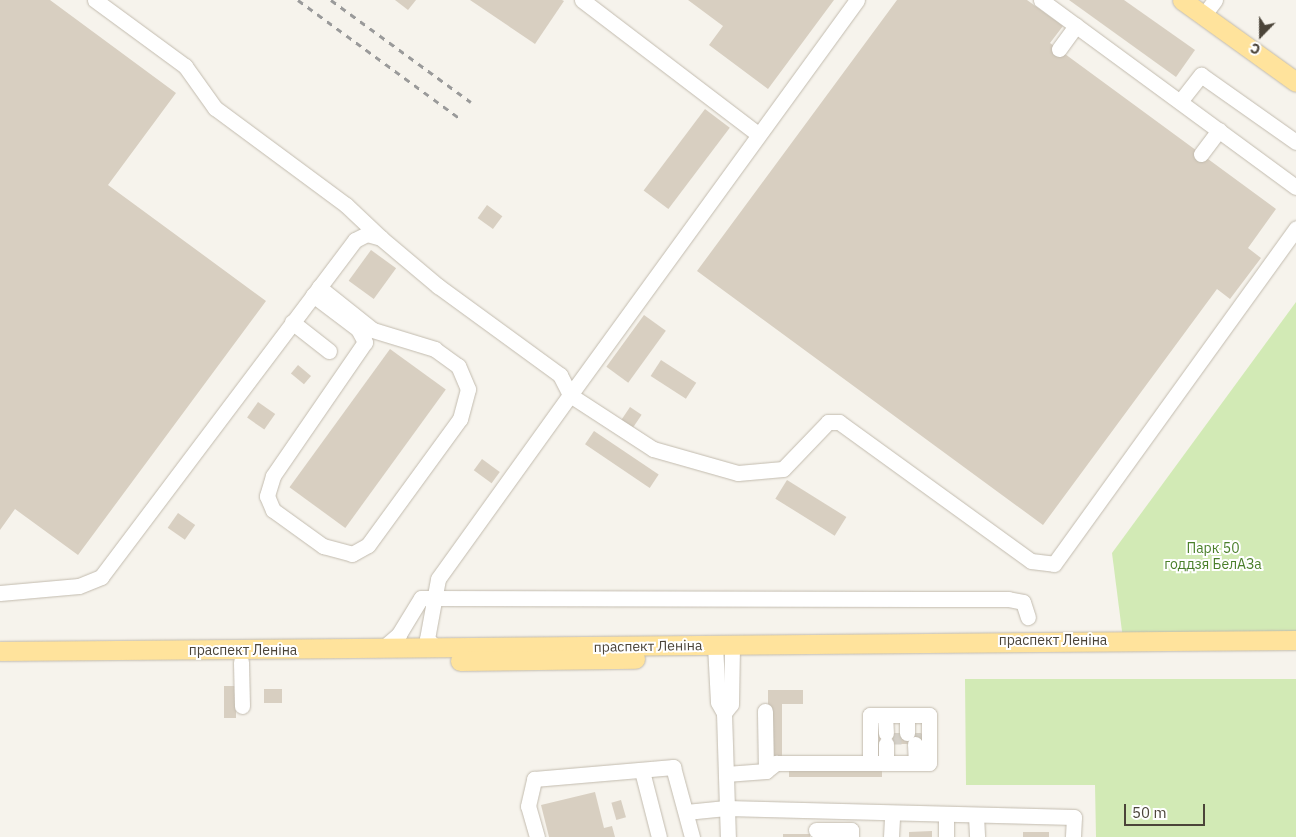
<!DOCTYPE html>
<html>
<head>
<meta charset="utf-8">
<style>
	body { margin:0 }
	#map { position:relative; width:1296px; height:837px; overflow:hidden; background:#f6f3ec; font-family:"IBM Plex Sans",sans-serif }
	div>[style] { position:absolute }
	.green>* { inset:0; background:#d2eab5 }
	.building>* { inset:0; background:#d8cfc1; transform-origin:0 0 }
	.minor-tunnel>* { height:15px; margin-top:-7.5px; transform-origin:0; background:repeating-linear-gradient(90deg,#d4d0c8 0 15px,transparent 0 23px) }
	.roads { filter:drop-shadow(0 0 1px #c2bbae) drop-shadow(0 0 1px #c2bbae) }
	.minor>* { height:15px; margin:-7.5px; padding:0 7.5px; transform-origin:7.5px; border-radius:7.5px; background:#fff }
	.major>* { height:19px; margin:-9.5px; padding:0 9.5px; transform-origin:9.5px; border-radius:9.5px; background:#ffe39c }
	.rail>* { height:3px; margin-top:-1.5px; transform-origin:0; background:repeating-linear-gradient(90deg,#9a9a9a 0 6px,transparent 0 12px) }
	span { translate:-50% -50%; white-space:nowrap; text-align:center; line-height:1.15; -webkit-text-stroke:4px #fff; paint-order:stroke }
	.park-label { font-size:14px; color:#4a7f2a }
	.street-label { font-size:14px; color:#4b4439 }
	.north { position:absolute; left:1236px; top:10px; width:50px; height:50px; -webkit-text-stroke:4px #fff; paint-order:stroke; rotate:202deg; font-size:14px; font-weight:700; line-height:20px; text-align:center; color:#4b4439 }
	.north::after { content:''; display:block; margin:auto; width:18px; height:22px; background:#4b4439; clip-path:polygon(50% 0,100% 100%,50% 72%,0 100%) }
	.scale { position:absolute; left:1124px; top:804px; width:81px; height:22px; box-sizing:border-box; border:2px solid #4b4439; border-top:0; padding-left:6px; font-size:15px; line-height:18px; white-space:nowrap; color:#4b4439; -webkit-text-stroke:4px #fff; paint-order:stroke }
</style>
</head>
<body>
<div id="map">
	<div class="green">
		<i style="clip-path:polygon(1296px 302px,1296px 637px,1123px 639px,1112px 553px)"></i>
		<i style="clip-path:polygon(965px 679px,1296px 679px,1296px 837px,1096px 837px,1095px 785px,966px 785px)"></i>
	</div>
	<div class="building">
		<i style="clip-path:polygon(0 0,50px 0,176px 93px,108px 185px,266px 301px,78px 555px,15px 509px,0 530px)"></i>
		<i style="clip-path:polygon(395px 0,416px 0,408px 10px)"></i>
		<i style="clip-path:polygon(470px 0,562px 0,564px 1px,535px 44px)"></i>
		<i style="clip-path:polygon(688px 0,834px 0,768px 89px,709px 45px,723px 26px)"></i>
		<i style="clip-path:polygon(897px 0,1027px 0,1063px 26px,1050px 43px,1276px 209px,1248px 248px,1261px 258px,1230px 299px,1217px 289px,1043px 525px,697px 271px)"></i>
		<i style="clip-path:polygon(1069px 0,1124px 0,1195px 50px,1176px 77px)"></i>
		<i style="left:705px;top:109px;width:31px;height:102px;rotate:37deg"></i>
		<i style="left:487px;top:205px;width:19px;height:16px;rotate:36deg"></i>
		<i style="left:371px;top:250px;width:31px;height:38px;rotate:36deg"></i>
		<i style="left:644px;top:315px;width:27px;height:64px;rotate:36deg"></i>
		<i style="left:390px;top:349px;width:69px;height:171px;rotate:36deg"></i>
		<i style="left:661px;top:360px;width:42px;height:19px;rotate:33deg"></i>
		<i style="left:298px;top:365px;width:17px;height:11px;rotate:40deg"></i>
		<i style="left:258px;top:402px;width:21px;height:19px;rotate:35deg"></i>
		<i style="left:630px;top:407px;width:14px;height:18px;rotate:34deg"></i>
		<i style="left:594px;top:431px;width:78px;height:16px;rotate:34deg"></i>
		<i style="left:482px;top:459px;width:22px;height:14px;rotate:36deg"></i>
		<i style="left:787px;top:480px;width:70px;height:22px;rotate:32deg"></i>
		<i style="left:178px;top:513px;width:21px;height:18px;rotate:35deg"></i>
		<i style="left:224px;top:686px;width:12px;height:32px"></i>
		<i style="left:282px;top:689px;width:14px;height:18px;rotate:90deg"></i>
		<i style="clip-path:polygon(768px 690px,803px 690px,803px 704px,782px 704px,782px 761px,768px 761px)"></i>
		<i style="left:879px;top:733px;width:42px;height:11px"></i>
		<i style="left:882px;top:766px;width:11px;height:93px;rotate:90deg"></i>
		<i style="clip-path:polygon(595px 792px,604px 828px,612px 826px,615px 837px,549px 837px,541px 805px)"></i>
		<i style="left:621px;top:800px;width:18px;height:10px;rotate:74deg"></i>
		<i style="clip-path:polygon(932px 831px,932px 837px,909px 837px,909px 832px)"></i>
		<i style="left:1023px;top:832px;width:26px;height:5px"></i>
		<i style="left:783px;top:834px;width:27px;height:3px"></i>
	</div>
	<div class="minor-tunnel">
		<i style="left:894px;top:733px;width:11px;rotate:90deg"></i>
		<i style="left:915px;top:733px;width:11px;rotate:90deg"></i>
	</div>
	<div class="roads">
		<div class="minor">
			<i style="left:95px;top:0;width:112px;rotate:36.3deg"></i>
			<i style="left:185px;top:66px;width:52px;rotate:54.5deg"></i>
			<i style="left:215px;top:108px;width:163px;rotate:36.5deg"></i>
			<i style="left:346px;top:205px;width:47px;rotate:43.3deg"></i>
			<i style="left:582px;top:0;width:221px;rotate:37.3deg"></i>
			<i style="left:857px;top:0;width:488px;rotate:126deg"></i>
			<i style="left:570px;top:395px;width:99px;rotate:33deg"></i>
			<i style="left:653px;top:449px;width:88px;rotate:15.8deg"></i>
			<i style="left:738px;top:473px;width:45px;rotate:-5.1deg"></i>
			<i style="left:783px;top:469px;width:65px;rotate:-46.2deg"></i>
			<i style="left:828px;top:422px;width:11px"></i>
			<i style="left:839px;top:422px;width:237px;rotate:35.9deg"></i>
			<i style="left:1031px;top:561px;width:23px;rotate:7deg"></i>
			<i style="left:1054px;top:564px;width:414px;rotate:-54.2deg"></i>
			<i style="left:1041px;top:0;width:316px;rotate:36.3deg"></i>
			<i style="left:1203px;top:16px;width:20px;rotate:-53deg"></i>
			<i style="left:1059px;top:49px;width:29px;rotate:-54deg"></i>
			<i style="left:1182px;top:99px;width:31px;rotate:-52deg"></i>
			<i style="left:1201px;top:75px;width:116px;rotate:35.2deg"></i>
			<i style="left:1201px;top:154px;width:30px;rotate:-53deg"></i>
			<i style="left:313px;top:295px;width:56px;rotate:37.1deg"></i>
			<i style="left:358px;top:329px;width:15px;rotate:62deg"></i>
			<i style="left:365px;top:342px;width:163px;rotate:124.5deg"></i>
			<i style="left:273px;top:476px;width:21px;rotate:107deg"></i>
			<i style="left:267px;top:496px;width:15px;rotate:67deg"></i>
			<i style="left:273px;top:510px;width:62px;rotate:35.8deg"></i>
			<i style="left:323px;top:546px;width:30px;rotate:15deg"></i>
			<i style="left:352px;top:554px;width:18px;rotate:-29deg"></i>
			<i style="left:368px;top:545px;width:156px;rotate:-53.9deg"></i>
			<i style="left:460px;top:419px;width:31px;rotate:-75deg"></i>
			<i style="left:468px;top:389px;width:25px;rotate:-113deg"></i>
			<i style="left:458px;top:366px;width:29px;rotate:-144deg"></i>
			<i style="left:435px;top:349px;width:65px;rotate:-163deg"></i>
			<i style="left:373px;top:330px;width:69px;rotate:-141.5deg"></i>
			<i style="left:292px;top:322px;width:47px;rotate:38.1deg"></i>
			<i style="left:0;top:593px;width:79px;rotate:-5.1deg"></i>
			<i style="left:79px;top:586px;width:24px;rotate:-22deg"></i>
			<i style="left:101px;top:577px;width:422px;rotate:-53deg"></i>
			<i style="left:355px;top:240px;width:13px;rotate:-27deg"></i>
			<i style="left:367px;top:234px;width:15px;rotate:16deg"></i>
			<i style="left:381px;top:238px;width:75px;rotate:40.1deg"></i>
			<i style="left:438px;top:286px;width:151px;rotate:36.1deg"></i>
			<i style="left:560px;top:375px;width:22px;rotate:63deg"></i>
			<i style="left:570px;top:395px;width:226px;rotate:125.7deg"></i>
			<i style="left:438px;top:579px;width:61px;rotate:100.4deg"></i>
			<i style="left:427px;top:639px;width:13px;rotate:42deg"></i>
			<i style="left:715px;top:645px;width:57px;rotate:87deg"></i>
			<i style="left:718px;top:702px;width:13px;rotate:61deg"></i>
			<i style="left:724px;top:713px;width:124px;rotate:88.2deg"></i>
			<i style="left:382px;top:649px;width:23px;rotate:-41deg"></i>
			<i style="left:399px;top:634px;width:42px;rotate:-58.6deg"></i>
			<i style="left:421px;top:598px;width:587px;rotate:0.1deg"></i>
			<i style="left:1008px;top:599px;width:15px;rotate:11deg"></i>
			<i style="left:1023px;top:602px;width:16px;rotate:72deg"></i>
			<i style="left:241px;top:662px;width:44px;rotate:88.7deg"></i>
			<i style="left:724px;top:713px;width:11px;rotate:-52deg"></i>
			<i style="left:731px;top:704px;width:59px;rotate:-89deg"></i>
			<i style="left:885px;top:715px;width:18px;rotate:87deg"></i>
			<i style="left:907px;top:715px;width:18px;rotate:90deg"></i>
			<i style="left:886px;top:744px;width:19px;rotate:90deg"></i>
			<i style="left:915px;top:744px;width:19px;rotate:87deg"></i>
			<i style="left:642px;top:771px;width:68px;rotate:75.6deg"></i>
			<i style="left:766px;top:771px;width:13px;rotate:-39deg"></i>
			<i style="left:776px;top:763px;width:153px"></i>
			<i style="left:929px;top:763px;width:48px;rotate:-90deg"></i>
			<i style="left:929px;top:715px;width:59px;rotate:180deg"></i>
			<i style="left:870px;top:715px;width:48px;rotate:90deg"></i>
			<i style="left:726px;top:774px;width:40px;rotate:-4.3deg"></i>
			<i style="left:766px;top:771px;width:60px;rotate:-91deg"></i>
			<i style="left:686px;top:812px;width:40px;rotate:-5.7deg"></i>
			<i style="left:726px;top:808px;width:348px;rotate:1.5deg"></i>
			<i style="left:1074px;top:817px;width:20px;rotate:93deg"></i>
			<i style="left:946px;top:816px;width:21px;rotate:90deg"></i>
			<i style="left:976px;top:816px;width:21px;rotate:87deg"></i>
			<i style="left:816px;top:830px;width:35px"></i>
			<i style="left:851px;top:830px;width:7px;rotate:90deg"></i>
			<i style="left:537px;top:837px;width:32px;rotate:-106deg"></i>
			<i style="left:528px;top:806px;width:28px;rotate:-77deg"></i>
			<i style="left:534px;top:779px;width:140px;rotate:-4.9deg"></i>
			<i style="left:673px;top:767px;width:73px;rotate:74.8deg"></i>
			<i style="left:891px;top:837px;width:22px;rotate:-87deg"></i>
		</div>
		<div class="major">
			<i style="left:1182px;top:0;width:140px;rotate:35.7deg"></i>
			<i style="left:0;top:651px;width:1296px;rotate:-0.49deg"></i>
			<i style="left:460px;top:661px;width:175px;rotate:-0.7deg"></i>
		</div>
	</div>
	<div class="rail">
		<i style="left:298px;top:0;width:203px;rotate:36.2deg"></i>
		<i style="left:331px;top:0;width:173px;rotate:36.1deg"></i>
	</div>
	<div class="park-label">
		<span style="left:1213px;top:556px">Парк 50<br>годдзя БелАЗа</span>
	</div>
	<div class="street-label">
		<span style="left:1053px;top:640px">праспект Леніна</span>
		<span style="left:648px;top:646px;rotate:-1deg">праспект Леніна</span>
		<span style="left:243px;top:650px">праспект Леніна</span>
	</div>
	<div class="north">С</div>
	<div class="scale">50 m</div>
</div>
</body>
</html>
